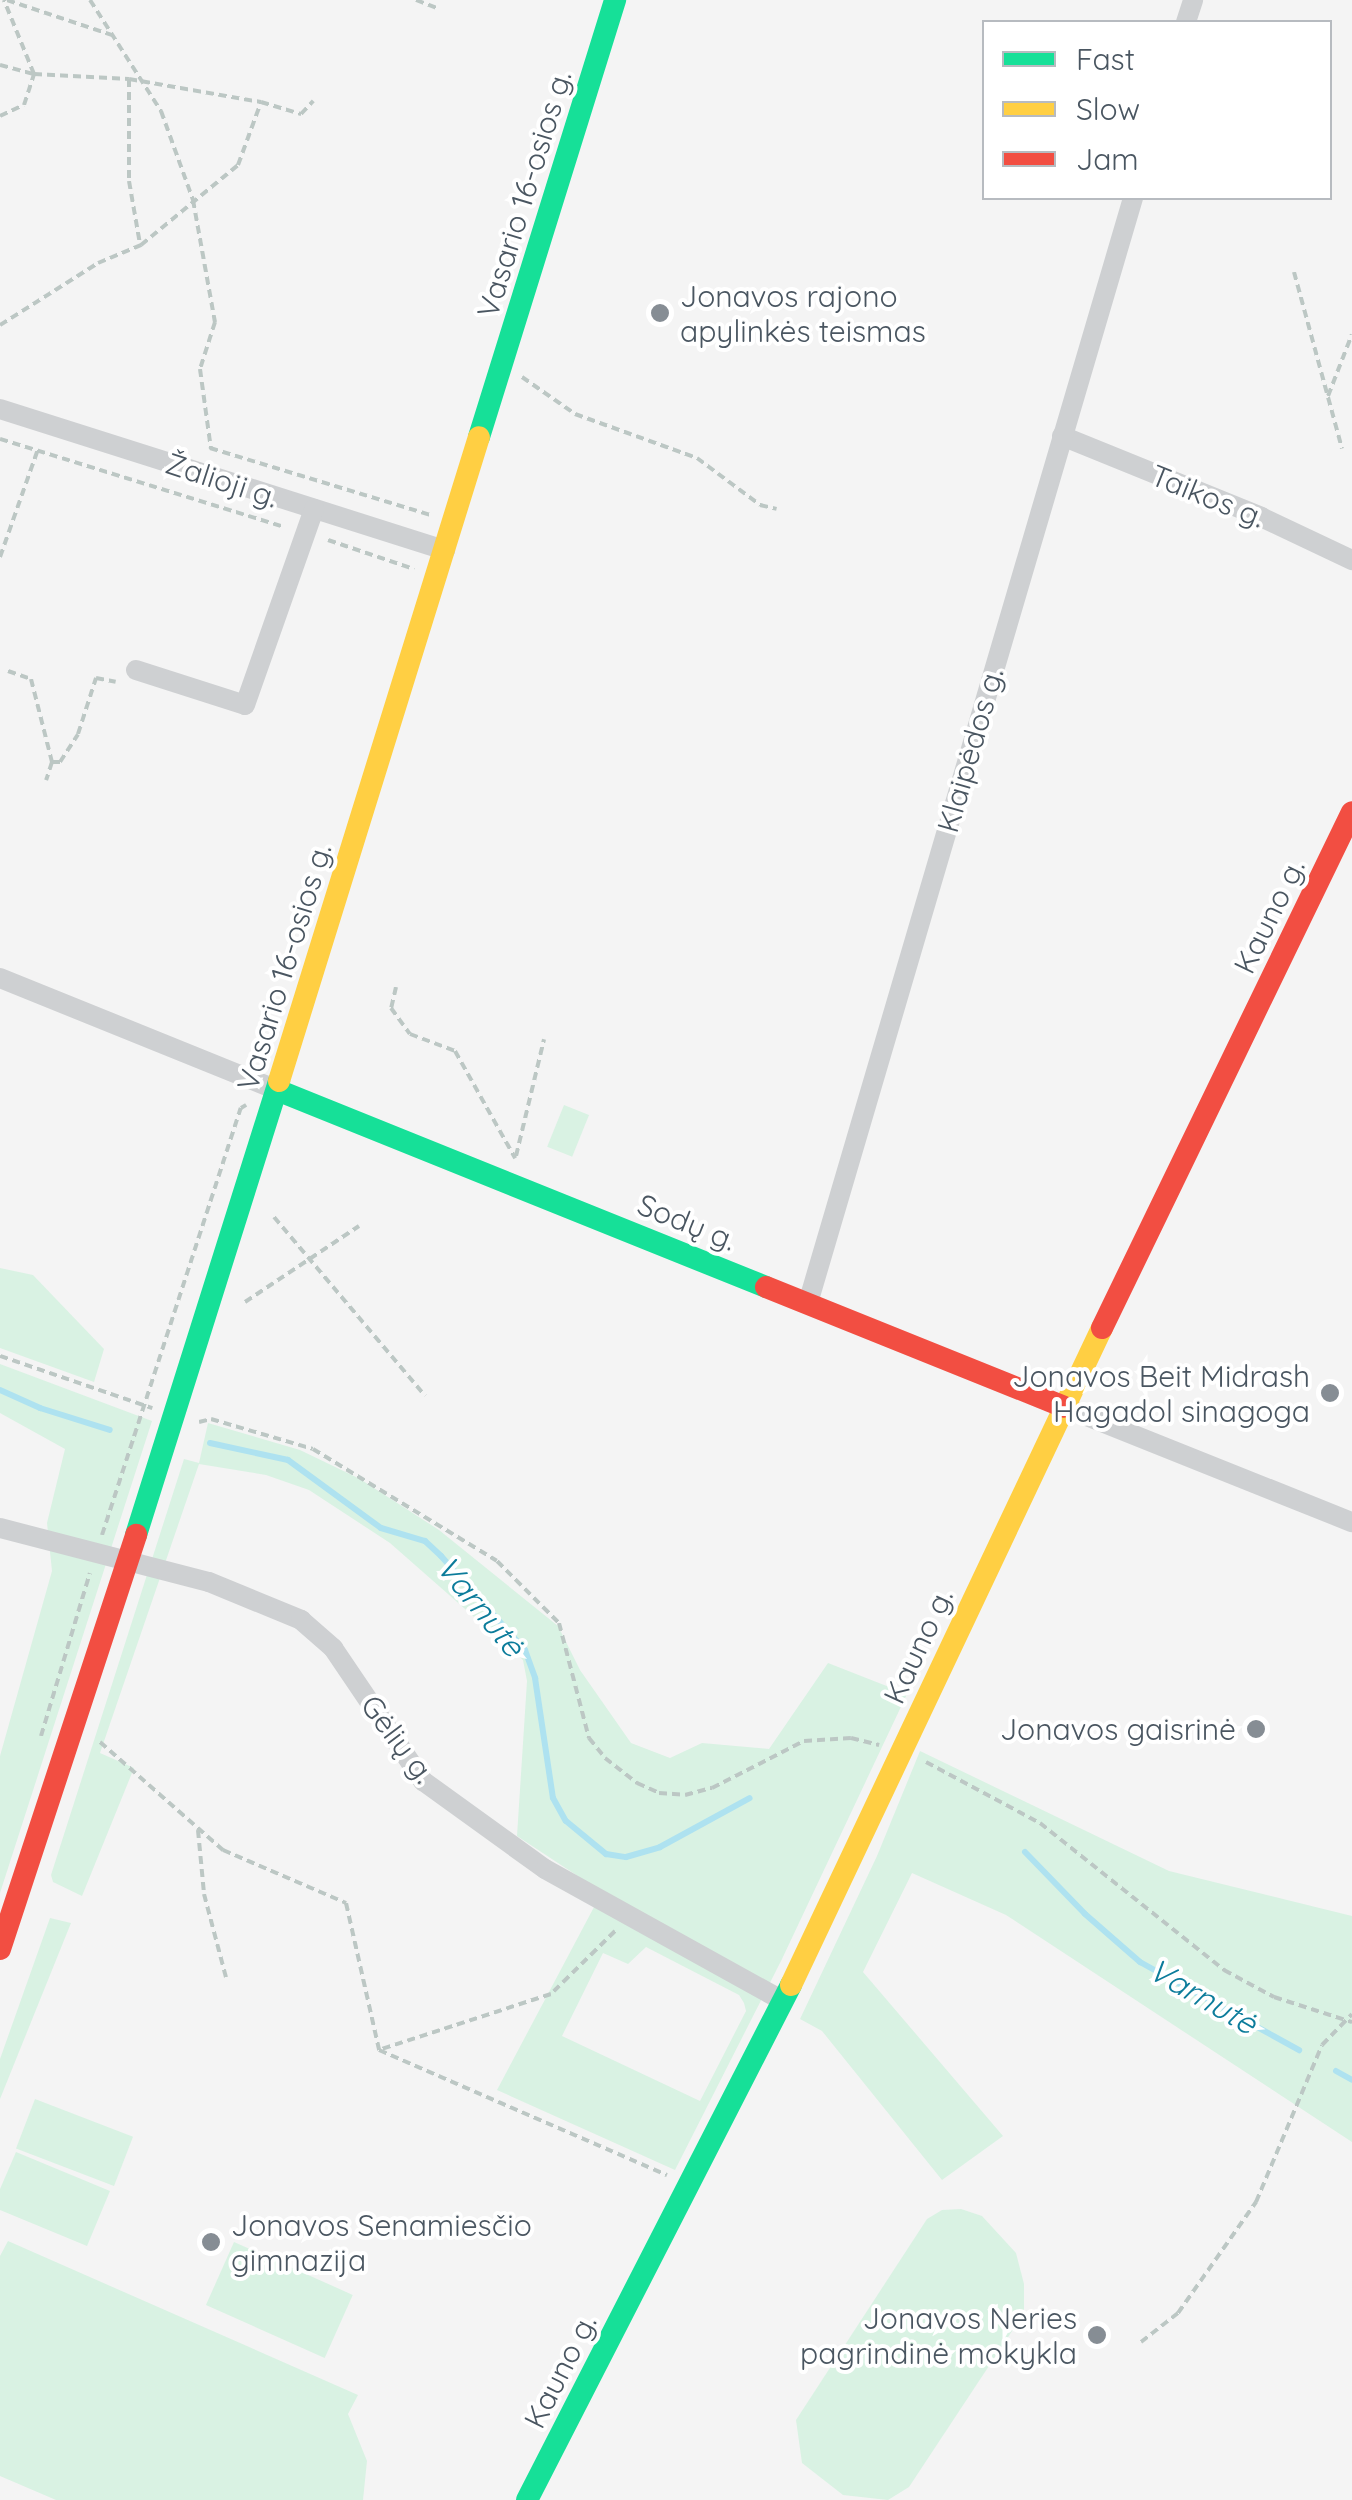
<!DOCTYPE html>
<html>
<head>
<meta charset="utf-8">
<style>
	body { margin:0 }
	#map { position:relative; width:1352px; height:2500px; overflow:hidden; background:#f4f4f4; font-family:Quicksand,sans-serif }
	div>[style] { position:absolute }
	.green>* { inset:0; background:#d9f2e3; transform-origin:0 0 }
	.stream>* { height:6px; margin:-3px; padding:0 3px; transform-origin:3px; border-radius:3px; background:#aee2f0 }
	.path>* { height:4px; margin-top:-2px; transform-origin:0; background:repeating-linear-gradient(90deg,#bcc7c4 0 8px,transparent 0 13px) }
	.street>* { height:20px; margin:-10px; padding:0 10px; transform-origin:10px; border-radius:10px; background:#ced0d2 }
	.fast>* { height:22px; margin:-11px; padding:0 11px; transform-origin:11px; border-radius:11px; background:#16e098 }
	.slow>* { height:22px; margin:-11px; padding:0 11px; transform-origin:11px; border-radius:11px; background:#ffcf43 }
	.jam>* { height:22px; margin:-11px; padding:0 11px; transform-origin:11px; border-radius:11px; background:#f24e42 }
	.dots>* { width:28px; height:28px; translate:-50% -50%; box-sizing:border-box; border:5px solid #fff; border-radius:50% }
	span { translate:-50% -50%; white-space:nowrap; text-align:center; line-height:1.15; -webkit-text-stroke:8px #fff; paint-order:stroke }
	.street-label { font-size:30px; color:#4a5661 }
	.poi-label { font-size:30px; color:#4a5661 }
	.left { translate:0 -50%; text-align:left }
	.right { translate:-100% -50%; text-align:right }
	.water-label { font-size:32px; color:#0c7c9b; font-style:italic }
	.legend { position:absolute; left:982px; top:20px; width:350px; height:180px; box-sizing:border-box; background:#fff; border:2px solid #b7bbc0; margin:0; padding:12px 18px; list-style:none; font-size:30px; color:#4a5661 }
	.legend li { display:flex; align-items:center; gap:20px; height:50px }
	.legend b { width:50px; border:2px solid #b7bbc0 }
</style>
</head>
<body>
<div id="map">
	<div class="green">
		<i style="left:564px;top:1105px;width:27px;height:45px;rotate:22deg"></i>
		<i style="clip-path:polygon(0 1268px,33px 1275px,104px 1349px,94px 1382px,0 1348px)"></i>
		<i style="clip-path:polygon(0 1364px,152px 1421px,0 1893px,0 1756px,52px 1571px,47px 1523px,65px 1449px,0 1413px)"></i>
		<i style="clip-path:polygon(evenodd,208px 1423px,300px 1450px,360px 1479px,439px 1530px,558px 1626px,580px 1670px,631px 1743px,670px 1758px,702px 1743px,769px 1749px,828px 1663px,907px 1694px,782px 1959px,675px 2170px,497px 2090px,602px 1892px,517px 1836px,527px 1681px,523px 1660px,390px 1543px,309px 1490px,266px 1475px,199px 1464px,100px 1753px,134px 1768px,82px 1896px,53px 1882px,51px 1875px,184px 1459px,199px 1463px,208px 1423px,646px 1947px,739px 1995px,744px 2003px,746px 2011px,700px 2101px,562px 2036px,603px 1953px,628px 1964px,646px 1947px)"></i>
		<i style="clip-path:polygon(920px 1751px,1169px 1871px,1352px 1916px,1352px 2142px,1006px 1915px,912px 1873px,863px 1972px,1003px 2136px,942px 2180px,822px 2031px,800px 2019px,877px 1856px)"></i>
		<i style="clip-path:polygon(50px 1918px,71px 1923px,0 2099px,0 2059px)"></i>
		<i style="left:35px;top:2099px;width:105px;height:53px;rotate:21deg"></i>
		<i style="clip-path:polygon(16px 2152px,110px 2191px,87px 2246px,0 2210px,0 2189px)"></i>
		<i style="clip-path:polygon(961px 2209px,982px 2216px,1016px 2253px,1024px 2284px,1024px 2313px,909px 2487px,888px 2500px,843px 2495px,802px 2463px,796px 2420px,927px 2219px,942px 2210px)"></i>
		<i style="clip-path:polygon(8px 2241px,358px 2395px,348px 2414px,367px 2461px,363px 2500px,56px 2500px,0 2476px,0 2256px)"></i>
		<i style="left:234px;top:2242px;width:130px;height:69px;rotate:24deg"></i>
	</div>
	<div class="stream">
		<i style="left:0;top:1390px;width:44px;rotate:24.2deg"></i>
		<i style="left:40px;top:1408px;width:73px;rotate:17.4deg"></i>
		<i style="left:210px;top:1443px;width:80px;rotate:12.3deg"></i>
		<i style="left:288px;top:1460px;width:115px;rotate:36.2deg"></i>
		<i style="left:381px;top:1528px;width:46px;rotate:16.5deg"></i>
		<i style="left:425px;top:1541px;width:22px;rotate:43deg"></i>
		<i style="left:441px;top:1556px;width:126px;rotate:48.2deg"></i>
		<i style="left:525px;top:1650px;width:30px;rotate:70deg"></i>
		<i style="left:535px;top:1678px;width:121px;rotate:81.5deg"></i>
		<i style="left:553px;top:1798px;width:26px;rotate:61deg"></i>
		<i style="left:566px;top:1821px;width:52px;rotate:39.5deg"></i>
		<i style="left:606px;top:1854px;width:20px;rotate:9deg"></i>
		<i style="left:626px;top:1857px;width:35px;rotate:-16deg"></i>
		<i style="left:660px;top:1847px;width:102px;rotate:-28.6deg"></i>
		<i style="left:1025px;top:1852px;width:86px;rotate:45.9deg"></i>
		<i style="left:1085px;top:1914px;width:73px;rotate:41.1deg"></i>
		<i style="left:1140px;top:1962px;width:182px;rotate:29deg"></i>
		<i style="left:1336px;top:2071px;width:18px;rotate:29deg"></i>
	</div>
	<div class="path">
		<i style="left:7px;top:0;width:111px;rotate:18.4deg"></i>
		<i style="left:90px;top:0;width:132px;rotate:57.4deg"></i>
		<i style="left:161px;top:111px;width:95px;rotate:70.2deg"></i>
		<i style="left:193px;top:200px;width:124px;rotate:79.8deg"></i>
		<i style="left:215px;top:322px;width:49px;rotate:107.7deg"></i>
		<i style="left:200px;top:369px;width:81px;rotate:82.2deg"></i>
		<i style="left:416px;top:0;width:22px;rotate:21deg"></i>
		<i style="left:0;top:65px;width:35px;rotate:15deg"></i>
		<i style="left:34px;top:74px;width:95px;rotate:3deg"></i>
		<i style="left:129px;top:79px;width:134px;rotate:9.9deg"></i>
		<i style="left:129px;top:79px;width:102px;rotate:90deg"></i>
		<i style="left:129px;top:181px;width:64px;rotate:80.1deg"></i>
		<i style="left:0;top:116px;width:26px;rotate:-25deg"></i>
		<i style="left:24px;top:105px;width:33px;rotate:-72deg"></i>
		<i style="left:34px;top:74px;width:80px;rotate:-112.1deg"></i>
		<i style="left:1294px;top:272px;width:183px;rotate:74.8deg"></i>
		<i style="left:0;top:325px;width:116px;rotate:-32.3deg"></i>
		<i style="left:98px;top:263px;width:47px;rotate:-22.7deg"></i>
		<i style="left:141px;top:245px;width:126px;rotate:-39.5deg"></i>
		<i style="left:238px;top:165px;width:67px;rotate:-69.9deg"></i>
		<i style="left:261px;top:102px;width:42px;rotate:16.7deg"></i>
		<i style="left:301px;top:114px;width:18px;rotate:-47deg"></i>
		<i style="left:522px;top:377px;width:65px;rotate:34.9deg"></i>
		<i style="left:575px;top:414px;width:130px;rotate:19.8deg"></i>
		<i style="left:697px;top:458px;width:79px;rotate:36.7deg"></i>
		<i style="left:760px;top:505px;width:17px;rotate:13deg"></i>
		<i style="left:1328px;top:396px;width:66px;rotate:-68.8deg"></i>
		<i style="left:0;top:439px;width:298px;rotate:17.2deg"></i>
		<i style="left:210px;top:448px;width:230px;rotate:16.9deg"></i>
		<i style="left:328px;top:540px;width:91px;rotate:18.6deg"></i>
		<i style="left:0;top:557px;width:114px;rotate:-70.6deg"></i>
		<i style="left:8px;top:671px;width:24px;rotate:19deg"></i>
		<i style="left:31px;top:679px;width:86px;rotate:75.8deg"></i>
		<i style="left:52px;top:762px;width:19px;rotate:108deg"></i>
		<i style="left:52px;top:762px;width:8px"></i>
		<i style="left:60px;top:762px;width:33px;rotate:-57deg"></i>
		<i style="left:78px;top:734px;width:59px;rotate:-72.2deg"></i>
		<i style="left:96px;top:678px;width:20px;rotate:11deg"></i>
		<i style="left:396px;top:987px;width:22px;rotate:103deg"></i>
		<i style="left:391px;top:1008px;width:32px;rotate:54deg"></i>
		<i style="left:410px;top:1034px;width:48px;rotate:20.7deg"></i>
		<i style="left:455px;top:1051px;width:123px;rotate:60.7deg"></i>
		<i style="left:516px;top:1156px;width:120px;rotate:-76.5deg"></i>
		<i style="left:274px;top:1217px;width:234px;rotate:49.8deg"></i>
		<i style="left:245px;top:1302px;width:137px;rotate:-33.7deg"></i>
		<i style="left:0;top:1356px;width:161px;rotate:18.9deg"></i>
		<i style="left:199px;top:1422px;width:12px;rotate:-14deg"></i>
		<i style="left:211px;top:1419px;width:106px;rotate:16.4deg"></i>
		<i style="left:313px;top:1449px;width:215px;rotate:31.3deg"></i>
		<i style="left:497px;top:1561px;width:88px;rotate:45deg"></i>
		<i style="left:559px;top:1623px;width:119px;rotate:75.4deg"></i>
		<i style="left:589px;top:1738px;width:26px;rotate:51deg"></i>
		<i style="left:605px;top:1758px;width:41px;rotate:38deg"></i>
		<i style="left:637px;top:1783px;width:24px;rotate:24deg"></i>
		<i style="left:659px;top:1793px;width:26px;rotate:4deg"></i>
		<i style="left:685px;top:1795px;width:28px;rotate:-15deg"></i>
		<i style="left:712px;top:1788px;width:103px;rotate:-27.1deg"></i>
		<i style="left:804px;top:1741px;width:47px;rotate:-3.7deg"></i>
		<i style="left:851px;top:1738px;width:29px;rotate:14deg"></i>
		<i style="left:102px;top:1535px;width:449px;rotate:-72deg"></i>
		<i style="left:241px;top:1108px;width:6px;rotate:-31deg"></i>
		<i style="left:41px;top:1736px;width:170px;rotate:-73.3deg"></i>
		<i style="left:100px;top:1742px;width:164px;rotate:41.3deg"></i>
		<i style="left:223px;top:1850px;width:134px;rotate:23.3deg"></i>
		<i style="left:346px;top:1903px;width:151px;rotate:77.3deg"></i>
		<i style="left:926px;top:1762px;width:129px;rotate:28.2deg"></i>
		<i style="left:1040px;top:1823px;width:236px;rotate:38.6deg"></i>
		<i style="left:1224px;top:1970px;width:57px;rotate:28.4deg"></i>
		<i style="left:1274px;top:1997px;width:82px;rotate:17.8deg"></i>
		<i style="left:198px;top:1830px;width:64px;rotate:84.6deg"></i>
		<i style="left:204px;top:1894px;width:86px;rotate:75.2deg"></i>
		<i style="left:615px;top:1931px;width:90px;rotate:135.5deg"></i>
		<i style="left:551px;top:1994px;width:181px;rotate:162deg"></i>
		<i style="left:379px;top:2050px;width:314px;rotate:23.5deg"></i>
		<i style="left:1141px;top:2342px;width:47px;rotate:-38.1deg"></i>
		<i style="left:1178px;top:2313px;width:136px;rotate:-54.9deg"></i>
		<i style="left:1256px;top:2202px;width:170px;rotate:-67.2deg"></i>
		<i style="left:1322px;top:2045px;width:43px;rotate:-45.9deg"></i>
	</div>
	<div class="street">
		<i style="left:1186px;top:22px;width:23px;rotate:-72deg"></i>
		<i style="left:0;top:409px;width:467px;rotate:17.6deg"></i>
		<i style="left:1062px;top:436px;width:215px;rotate:22.1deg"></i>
		<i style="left:1261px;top:517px;width:101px;rotate:25.3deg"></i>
		<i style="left:136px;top:670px;width:114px;rotate:17.8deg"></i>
		<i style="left:245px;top:705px;width:208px;rotate:-70.6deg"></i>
		<i style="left:0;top:978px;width:299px;rotate:22deg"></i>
		<i style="left:808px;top:1303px;width:1152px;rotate:-73.61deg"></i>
		<i style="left:1064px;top:1407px;width:310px;rotate:21.8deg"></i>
		<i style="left:0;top:1528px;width:216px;rotate:14.5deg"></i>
		<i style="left:209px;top:1582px;width:100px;rotate:22.4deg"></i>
		<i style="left:301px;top:1620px;width:43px;rotate:41.2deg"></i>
		<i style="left:333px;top:1648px;width:161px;rotate:55.9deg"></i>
		<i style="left:423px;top:1781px;width:150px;rotate:35.8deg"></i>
		<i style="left:545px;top:1869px;width:272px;rotate:29deg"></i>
	</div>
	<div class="fast">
		<i style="left:479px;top:437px;width:458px;rotate:-72.7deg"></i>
		<i style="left:277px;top:1090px;width:527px;rotate:21.94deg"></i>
		<i style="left:136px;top:1535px;width:476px;rotate:-72.5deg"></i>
		<i style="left:527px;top:2500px;width:579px;rotate:-62.86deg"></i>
	</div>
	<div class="slow">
		<i style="left:279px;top:1081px;width:674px;rotate:-72.75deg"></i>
		<i style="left:791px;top:1985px;width:727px;rotate:-64.67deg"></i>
	</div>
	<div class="jam">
		<i style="left:766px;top:1287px;width:321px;rotate:21.9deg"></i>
		<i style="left:1102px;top:1328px;width:573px;rotate:-64.15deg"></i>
		<i style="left:0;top:1949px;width:436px;rotate:-71.8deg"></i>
	</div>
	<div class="dots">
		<i style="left:660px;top:313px;background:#868d94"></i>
		<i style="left:1330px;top:1393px;background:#868d94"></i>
		<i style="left:1256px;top:1729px;background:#868d94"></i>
		<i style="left:211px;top:2242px;background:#868d94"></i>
		<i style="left:1097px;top:2335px;background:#868d94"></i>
	</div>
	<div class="street-label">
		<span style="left:524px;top:194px;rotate:-73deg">Vasario 16-osios g.</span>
		<span style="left:222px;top:480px;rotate:18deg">Žalioji g.</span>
		<span style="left:1208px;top:496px;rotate:22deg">Taikos g.</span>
		<span style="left:970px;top:750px;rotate:-74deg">Klaipėdos g.</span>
		<span style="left:1269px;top:916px;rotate:-64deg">Kauno g.</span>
		<span style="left:284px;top:967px;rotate:-73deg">Vasario 16-osios g.</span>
		<span style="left:687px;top:1222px;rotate:22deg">Sodų g.</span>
		<span style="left:918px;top:1646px;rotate:-65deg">Kauno g.</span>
		<span style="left:398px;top:1739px;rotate:53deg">Gėlių g.</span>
		<span style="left:560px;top:2371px;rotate:-63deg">Kauno g.</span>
	</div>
	<div class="poi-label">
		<span class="left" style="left:680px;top:313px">Jonavos rajono<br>apylinkės teismas</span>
		<span class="right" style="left:1310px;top:1393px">Jonavos Beit Midrash<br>Hagadol sinagoga</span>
		<span class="right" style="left:1236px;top:1729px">Jonavos gaisrinė</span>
		<span class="left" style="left:231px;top:2242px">Jonavos Senamiesčio<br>gimnazija</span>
		<span class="right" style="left:1077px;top:2335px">Jonavos Neries<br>pagrindinė mokykla</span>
	</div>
	<div class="water-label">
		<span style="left:481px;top:1606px;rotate:51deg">Varnutė</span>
		<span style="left:1203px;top:1996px;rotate:30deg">Varnutė</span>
	</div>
	<ul class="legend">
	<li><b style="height:12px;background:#16e098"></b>Fast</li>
	<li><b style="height:12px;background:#ffcf43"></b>Slow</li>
	<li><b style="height:12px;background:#f24e42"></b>Jam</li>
	</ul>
</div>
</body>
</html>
